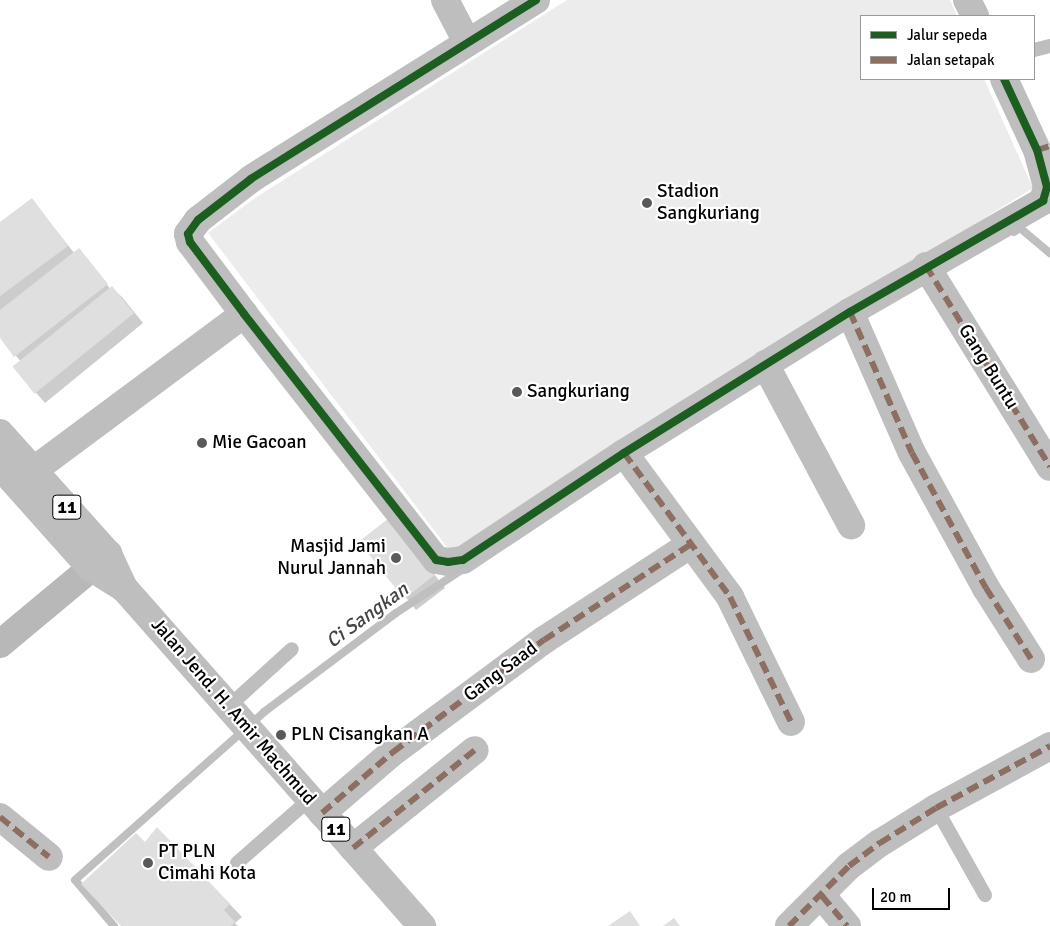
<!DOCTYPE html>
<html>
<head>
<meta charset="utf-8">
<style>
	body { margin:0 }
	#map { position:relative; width:1050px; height:926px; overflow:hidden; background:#fff; font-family:Signika,sans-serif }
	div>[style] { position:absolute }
	.green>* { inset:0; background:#ececec }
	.shadow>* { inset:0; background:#0003 }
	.stream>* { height:8px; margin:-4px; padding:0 4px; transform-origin:4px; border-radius:4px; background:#bfbfbf }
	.building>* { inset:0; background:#dfdfdf; transform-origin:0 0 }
	.lane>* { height:14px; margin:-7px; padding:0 7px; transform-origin:7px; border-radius:7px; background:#bebebe }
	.street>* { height:28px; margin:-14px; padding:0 14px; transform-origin:14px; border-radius:14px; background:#bebebe }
	.secondary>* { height:28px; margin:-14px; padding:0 14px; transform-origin:14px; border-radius:14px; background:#b8b8b8 }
	.highway>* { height:28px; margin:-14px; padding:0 14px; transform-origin:14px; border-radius:14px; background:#bebebe }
	.quiet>* { height:6px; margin-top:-3px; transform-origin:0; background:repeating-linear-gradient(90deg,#8d6e63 0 12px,transparent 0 18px) }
	.cycleway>* { height:8px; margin:-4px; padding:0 4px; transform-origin:4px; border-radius:4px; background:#1b5e20 }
	.dots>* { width:14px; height:14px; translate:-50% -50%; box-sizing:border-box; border:2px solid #fff; border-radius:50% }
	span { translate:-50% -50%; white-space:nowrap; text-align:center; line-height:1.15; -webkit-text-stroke:4.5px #fff; paint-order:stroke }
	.shield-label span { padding:1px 4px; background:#fff; border:1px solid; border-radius:4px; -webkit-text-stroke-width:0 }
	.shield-label { font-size:18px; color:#000; font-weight:700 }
	.poi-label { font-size:19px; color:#000 }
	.left { translate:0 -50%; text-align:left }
	.right { translate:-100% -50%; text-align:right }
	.street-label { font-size:19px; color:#000 }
	.water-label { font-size:20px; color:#444; font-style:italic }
	.legend { position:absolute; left:860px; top:15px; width:175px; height:65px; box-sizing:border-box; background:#fff; border:1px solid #999; margin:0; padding:6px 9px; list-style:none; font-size:15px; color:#000 }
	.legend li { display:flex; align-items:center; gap:10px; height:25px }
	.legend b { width:25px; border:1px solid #999 }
	.scale { position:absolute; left:872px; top:888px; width:78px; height:22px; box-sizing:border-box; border:2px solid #000; border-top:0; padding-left:6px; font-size:15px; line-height:18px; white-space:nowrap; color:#000; -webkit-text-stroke:4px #fff; paint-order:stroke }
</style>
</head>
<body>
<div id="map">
	<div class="green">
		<i style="clip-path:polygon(567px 0,950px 0,957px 16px,861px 16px,861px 79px,984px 79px,1033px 188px,450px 551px,208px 233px,255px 198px)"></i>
	</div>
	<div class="shadow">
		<i style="clip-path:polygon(32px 200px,75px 254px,79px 250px,87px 258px,111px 290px,112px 288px,122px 297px,143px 323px,45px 403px,14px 367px,21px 362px,0 336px,0 223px)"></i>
		<i style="clip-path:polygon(401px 532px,445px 588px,416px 610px,361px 541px)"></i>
		<i style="clip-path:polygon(169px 840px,242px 917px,235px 923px,238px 926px,123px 926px,145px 844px)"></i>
	</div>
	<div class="stream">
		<i style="left:1014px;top:232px;width:7px;rotate:-34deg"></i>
		<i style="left:1020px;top:228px;width:39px;rotate:40deg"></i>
		<i style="left:114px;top:926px;width:60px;rotate:-130.3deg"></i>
		<i style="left:75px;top:880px;width:253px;rotate:-41.6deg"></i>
		<i style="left:264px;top:712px;width:165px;rotate:-36.9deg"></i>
		<i style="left:396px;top:613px;width:80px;rotate:-33.3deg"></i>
	</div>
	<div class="building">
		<i style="clip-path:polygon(32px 198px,68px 246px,0 296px,0 222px)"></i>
		<i style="clip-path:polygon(79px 248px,108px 284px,14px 357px,0 338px,0 310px)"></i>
		<i style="left:112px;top:286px;width:35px;height:128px;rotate:51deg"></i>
		<i style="left:389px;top:518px;width:73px;height:38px;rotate:52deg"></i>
		<i style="clip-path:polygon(157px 827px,230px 904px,224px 910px,235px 922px,231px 926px,121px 926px,81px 884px,136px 833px,145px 842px)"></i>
		<i style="clip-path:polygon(630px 911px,640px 926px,608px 926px)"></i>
		<i style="clip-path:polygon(674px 918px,680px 926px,663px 926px)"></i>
	</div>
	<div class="lane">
		<i style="left:1034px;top:50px;width:16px;rotate:-14deg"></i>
		<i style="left:228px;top:707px;width:86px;rotate:-42.2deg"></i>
		<i style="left:936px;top:808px;width:100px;rotate:60.6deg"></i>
		<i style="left:237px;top:863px;width:97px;rotate:-41.2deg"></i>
	</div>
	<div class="street">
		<i style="left:445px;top:0;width:47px;rotate:62.4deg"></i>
		<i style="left:536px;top:0;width:337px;rotate:147.9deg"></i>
		<i style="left:251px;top:179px;width:67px;rotate:142.3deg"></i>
		<i style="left:198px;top:220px;width:17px;rotate:126deg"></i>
		<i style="left:188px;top:234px;width:8px;rotate:76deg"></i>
		<i style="left:190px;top:242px;width:90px;rotate:53.1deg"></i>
		<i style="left:244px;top:314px;width:312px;rotate:52deg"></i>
		<i style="left:436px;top:560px;width:12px;rotate:9deg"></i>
		<i style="left:448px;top:562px;width:15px;rotate:-8deg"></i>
		<i style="left:463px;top:560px;width:193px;rotate:-33.6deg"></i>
		<i style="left:624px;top:453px;width:266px;rotate:-32deg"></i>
		<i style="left:850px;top:312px;width:223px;rotate:-29.9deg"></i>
		<i style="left:1043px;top:201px;width:15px;rotate:-74deg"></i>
		<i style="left:1047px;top:187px;width:38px;rotate:-105deg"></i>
		<i style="left:1037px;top:150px;width:78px;rotate:-114.9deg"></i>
		<i style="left:967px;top:0;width:18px;rotate:63deg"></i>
		<i style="left:926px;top:266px;width:236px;rotate:58.3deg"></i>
		<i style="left:850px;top:312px;width:154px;rotate:66.3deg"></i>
		<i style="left:912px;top:453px;width:154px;rotate:61.3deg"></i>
		<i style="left:986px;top:588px;width:84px;rotate:57.6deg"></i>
		<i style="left:765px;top:364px;width:183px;rotate:61.9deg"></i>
		<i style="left:624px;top:453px;width:179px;rotate:53.6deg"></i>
		<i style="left:730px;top:597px;width:139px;rotate:64deg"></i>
		<i style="left:34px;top:470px;width:262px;rotate:-36.6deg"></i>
		<i style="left:322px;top:813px;width:94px;rotate:-40.7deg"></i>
		<i style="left:393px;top:752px;width:188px;rotate:-36.6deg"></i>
		<i style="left:544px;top:640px;width:174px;rotate:-33.1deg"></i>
		<i style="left:0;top:817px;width:63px;rotate:39.2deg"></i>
		<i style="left:353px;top:848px;width:156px;rotate:-38.8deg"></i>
		<i style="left:822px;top:896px;width:39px;rotate:50deg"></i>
		<i style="left:789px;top:926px;width:85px;rotate:-45deg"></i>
		<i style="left:849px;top:866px;width:39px;rotate:-37deg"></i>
		<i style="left:880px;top:843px;width:66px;rotate:-32deg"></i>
		<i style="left:936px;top:808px;width:130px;rotate:-28.5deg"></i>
	</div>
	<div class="secondary">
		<i style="left:0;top:644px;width:141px;rotate:-39.8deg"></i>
	</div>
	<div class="highway">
		<i style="left:0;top:433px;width:162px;rotate:48.2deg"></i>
		<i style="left:108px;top:554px;width:38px;rotate:65deg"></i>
		<i style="left:0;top:466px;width:135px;rotate:48.3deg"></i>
		<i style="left:90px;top:567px;width:40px;rotate:32deg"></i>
		<i style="left:124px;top:588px;width:451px;rotate:48.6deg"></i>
	</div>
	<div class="quiet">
		<i style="left:1037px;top:150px;width:14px;rotate:-17deg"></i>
		<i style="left:926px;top:266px;width:236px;rotate:58.3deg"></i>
		<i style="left:850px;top:312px;width:154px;rotate:66.3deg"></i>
		<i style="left:912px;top:453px;width:154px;rotate:61.3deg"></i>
		<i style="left:986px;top:588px;width:84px;rotate:57.6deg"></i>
		<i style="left:624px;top:453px;width:179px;rotate:53.6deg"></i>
		<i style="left:730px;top:597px;width:139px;rotate:64deg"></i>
		<i style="left:322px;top:813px;width:94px;rotate:-40.7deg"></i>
		<i style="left:393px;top:752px;width:188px;rotate:-36.6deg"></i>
		<i style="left:544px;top:640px;width:174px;rotate:-33.1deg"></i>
		<i style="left:0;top:817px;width:63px;rotate:39.2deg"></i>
		<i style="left:353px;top:848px;width:156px;rotate:-38.8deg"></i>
		<i style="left:822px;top:896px;width:39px;rotate:50deg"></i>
		<i style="left:789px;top:926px;width:85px;rotate:-45deg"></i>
		<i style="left:849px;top:866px;width:39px;rotate:-37deg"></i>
		<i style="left:880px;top:843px;width:66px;rotate:-32deg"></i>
		<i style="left:936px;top:808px;width:130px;rotate:-28.5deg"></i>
	</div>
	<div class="cycleway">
		<i style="left:536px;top:0;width:337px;rotate:147.9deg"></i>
		<i style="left:251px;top:179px;width:67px;rotate:142.3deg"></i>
		<i style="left:198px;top:220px;width:17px;rotate:126deg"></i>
		<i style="left:188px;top:234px;width:8px;rotate:76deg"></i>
		<i style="left:190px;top:242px;width:90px;rotate:53.1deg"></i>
		<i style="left:244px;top:314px;width:312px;rotate:52deg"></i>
		<i style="left:436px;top:560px;width:12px;rotate:9deg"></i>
		<i style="left:448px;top:562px;width:15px;rotate:-8deg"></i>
		<i style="left:463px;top:560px;width:193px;rotate:-33.6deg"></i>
		<i style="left:624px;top:453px;width:266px;rotate:-32deg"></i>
		<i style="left:850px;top:312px;width:223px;rotate:-29.9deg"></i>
		<i style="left:1043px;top:201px;width:15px;rotate:-74deg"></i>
		<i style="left:1047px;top:187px;width:38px;rotate:-105deg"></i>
		<i style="left:1037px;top:150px;width:78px;rotate:-114.9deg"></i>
	</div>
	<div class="dots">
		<i style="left:647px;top:203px;background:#595959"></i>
		<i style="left:517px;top:392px;background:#595959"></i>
		<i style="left:202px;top:443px;background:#595959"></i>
		<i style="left:396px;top:558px;background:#595959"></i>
		<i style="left:281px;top:735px;background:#595959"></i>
		<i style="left:148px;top:863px;background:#595959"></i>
	</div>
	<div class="shield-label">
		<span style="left:67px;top:507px">11</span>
		<span style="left:336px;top:829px">11</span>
	</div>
	<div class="poi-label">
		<span class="left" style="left:657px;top:203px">Stadion<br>Sangkuriang</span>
		<span class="left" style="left:527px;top:392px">Sangkuriang</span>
		<span class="left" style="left:212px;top:443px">Mie Gacoan</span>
		<span class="right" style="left:386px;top:558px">Masjid Jami<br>Nurul Jannah</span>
		<span class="left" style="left:291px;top:735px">PLN Cisangkan A</span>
		<span class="left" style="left:158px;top:863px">PT PLN<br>Cimahi Kota</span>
	</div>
	<div class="street-label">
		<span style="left:988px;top:367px;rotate:58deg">Gang Buntu</span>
		<span style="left:501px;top:672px;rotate:-37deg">Gang Saad</span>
		<span style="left:233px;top:712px;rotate:49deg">Jalan Jend. H. Amir Machmud</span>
	</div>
	<div class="water-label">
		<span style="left:367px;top:615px;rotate:-36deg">Ci Sangkan</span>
	</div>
	<ul class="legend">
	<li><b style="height:6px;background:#1b5e20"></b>Jalur sepeda</li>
	<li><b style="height:6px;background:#8d6e63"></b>Jalan setapak</li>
	</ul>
	<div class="scale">20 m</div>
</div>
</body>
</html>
